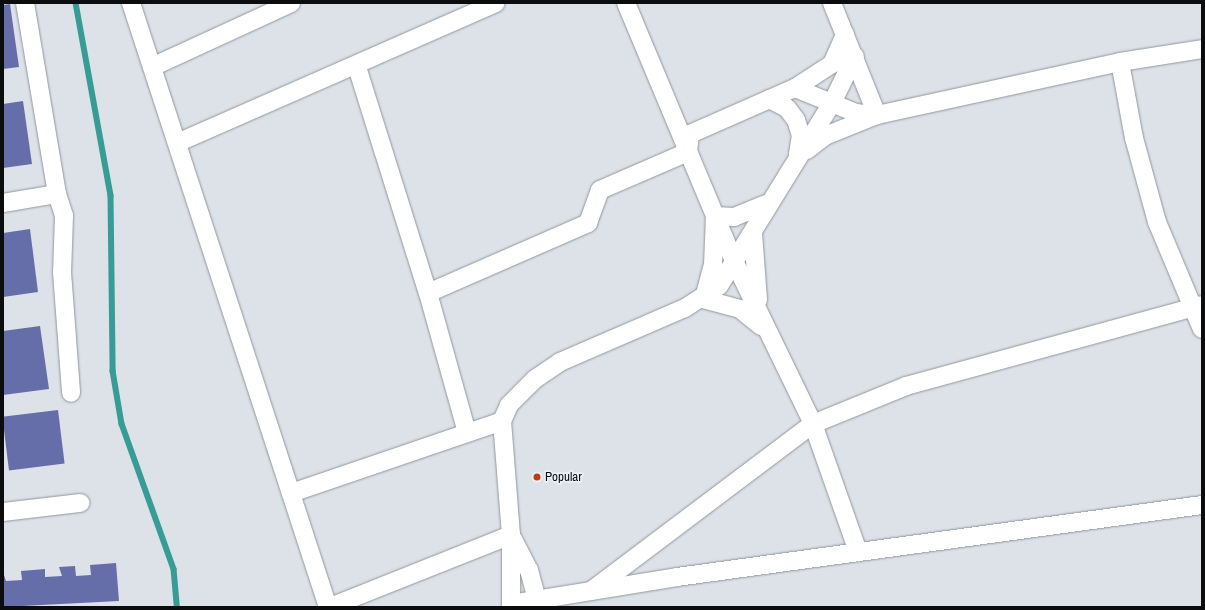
<!DOCTYPE html>
<html>
<head>
<meta charset="utf-8">
<style>
	body { margin:0 }
	#map { position:relative; width:1205px; height:610px; overflow:hidden; background:#dce2e8; font-family:"Archivo Narrow",sans-serif }
	div>[style] { position:absolute }
	.stream>* { height:5.5px; margin:-2.75px; padding:0 2.75px; transform-origin:2.75px; border-radius:2.75px; background:#369c95 }
	.building>* { inset:0; background:#666ea9; transform-origin:0 0 }
	.roads { filter:drop-shadow(0 0 1px #91979c) drop-shadow(0 0 1px #91979c) }
	.minor>* { height:18px; margin:-9px; padding:0 9px; transform-origin:9px; border-radius:9px; background:#fff }
	.dots>* { width:11px; height:11px; translate:-50% -50%; box-sizing:border-box; border:2px solid #e9eff5; border-radius:50% }
	span { translate:-50% -50%; white-space:nowrap; text-align:center; line-height:1.15; -webkit-text-stroke:3.5px #e9eff5; paint-order:stroke }
	.poi-label { font-size:13px; color:#0b0c0e }
	.left { translate:0 -50%; text-align:left }
	.frame { position:absolute; inset:0; border:4px solid #0b0c0e; pointer-events:none }
</style>
</head>
<body>
<div id="map">
	<div class="stream">
		<i style="left:76px;top:3px;width:196px;rotate:79.7deg"></i>
		<i style="left:111px;top:196px;width:175px;rotate:89.3deg"></i>
		<i style="left:113px;top:371px;width:54px;rotate:80.4deg"></i>
		<i style="left:122px;top:424px;width:154px;rotate:70.3deg"></i>
		<i style="left:174px;top:569px;width:38px;rotate:85deg"></i>
	</div>
	<div class="building">
		<i style="clip-path:polygon(10px 4px,19px 67px,3px 69px,3px 5px)"></i>
		<i style="clip-path:polygon(23px 101px,32px 164px,3px 168px,3px 104px)"></i>
		<i style="clip-path:polygon(30px 229px,38px 292px,3px 297px,3px 233px)"></i>
		<i style="clip-path:polygon(40px 326px,49px 389px,3px 395px,3px 331px)"></i>
		<i style="left:58px;top:410px;width:54px;height:56px;rotate:83deg"></i>
		<i style="clip-path:polygon(116px 563px,119px 601px,3px 607px,3px 572px,6px 581px,22px 580px,21px 571px,45px 569px,45px 577px,62px 576px,59px 567px,75px 566px,76px 576px,91px 575px,90px 565px)"></i>
	</div>
	<div class="roads">
		<div class="minor">
			<i style="left:131px;top:3px;width:635px;rotate:71.94deg"></i>
			<i style="left:626px;top:3px;width:280px;rotate:67.3deg"></i>
			<i style="left:734px;top:261px;width:181px;rotate:64.1deg"></i>
			<i style="left:813px;top:424px;width:136px;rotate:70.6deg"></i>
			<i style="left:832px;top:3px;width:121px;rotate:68.1deg"></i>
			<i style="left:1120px;top:62px;width:77px;rotate:79.6deg"></i>
			<i style="left:1134px;top:138px;width:87px;rotate:74.7deg"></i>
			<i style="left:1157px;top:222px;width:116px;rotate:67.2deg"></i>
			<i style="left:152px;top:67px;width:153px;rotate:-24.7deg"></i>
			<i style="left:357px;top:67px;width:237px;rotate:72.6deg"></i>
			<i style="left:428px;top:293px;width:145px;rotate:74.4deg"></i>
			<i style="left:795px;top:88px;width:44px;rotate:-33deg"></i>
			<i style="left:832px;top:64px;width:32px;rotate:-66deg"></i>
			<i style="left:769px;top:99px;width:20px;rotate:27deg"></i>
			<i style="left:787px;top:108px;width:15px;rotate:53deg"></i>
			<i style="left:796px;top:120px;width:16px;rotate:72deg"></i>
			<i style="left:801px;top:135px;width:20px;rotate:99deg"></i>
			<i style="left:177px;top:143px;width:348px;rotate:-23.7deg"></i>
			<i style="left:807px;top:150px;width:23px;rotate:-38deg"></i>
			<i style="left:825px;top:136px;width:56px;rotate:-22deg"></i>
			<i style="left:877px;top:115px;width:249px;rotate:-12.3deg"></i>
			<i style="left:1120px;top:62px;width:83px;rotate:-9deg"></i>
			<i style="left:688px;top:152px;width:18px;rotate:-84deg"></i>
			<i style="left:690px;top:134px;width:115px;rotate:-23.7deg"></i>
			<i style="left:795px;top:88px;width:66px;rotate:22.3deg"></i>
			<i style="left:856px;top:113px;width:20px;rotate:6deg"></i>
			<i style="left:57px;top:194px;width:23px;rotate:72deg"></i>
			<i style="left:64px;top:216px;width:56px;rotate:92deg"></i>
			<i style="left:62px;top:272px;width:121px;rotate:85.7deg"></i>
			<i style="left:3px;top:203px;width:55px;rotate:-9.5deg"></i>
			<i style="left:57px;top:194px;width:194px;rotate:-99.5deg"></i>
			<i style="left:753px;top:233px;width:67px;rotate:85.7deg"></i>
			<i style="left:428px;top:293px;width:175px;rotate:-23.6deg"></i>
			<i style="left:588px;top:223px;width:35px;rotate:-70deg"></i>
			<i style="left:600px;top:190px;width:96px;rotate:-23.4deg"></i>
			<i style="left:704px;top:298px;width:34px;rotate:-75deg"></i>
			<i style="left:713px;top:265px;width:49px;rotate:-87.7deg"></i>
			<i style="left:715px;top:216px;width:19px;rotate:3deg"></i>
			<i style="left:734px;top:217px;width:35px;rotate:-22deg"></i>
			<i style="left:703px;top:299px;width:38px;rotate:15deg"></i>
			<i style="left:740px;top:309px;width:27px;rotate:39deg"></i>
			<i style="left:291px;top:493px;width:223px;rotate:-18.8deg"></i>
			<i style="left:3px;top:512px;width:78px;rotate:-6.7deg"></i>
			<i style="left:513px;top:539px;width:35px;rotate:63deg"></i>
			<i style="left:529px;top:570px;width:38px;rotate:75deg"></i>
			<i style="left:591px;top:591px;width:278px;rotate:-37deg"></i>
			<i style="left:813px;top:424px;width:100px;rotate:-22.2deg"></i>
			<i style="left:906px;top:386px;width:307px;rotate:-15.3deg"></i>
			<i style="left:511px;top:604px;width:168px;rotate:-9.2deg"></i>
			<i style="left:677px;top:577px;width:530px;rotate:-7.81deg"></i>
			<i style="left:330px;top:607px;width:195px;rotate:-21.7deg"></i>
			<i style="left:511px;top:607px;width:72px;rotate:-90deg"></i>
			<i style="left:511px;top:535px;width:114px;rotate:-94.5deg"></i>
			<i style="left:502px;top:421px;width:17px;rotate:-66deg"></i>
			<i style="left:509px;top:405px;width:37px;rotate:-45deg"></i>
			<i style="left:535px;top:379px;width:30px;rotate:-34deg"></i>
			<i style="left:560px;top:362px;width:136px;rotate:-23.4deg"></i>
			<i style="left:685px;top:308px;width:40px;rotate:-32.9deg"></i>
			<i style="left:719px;top:286px;width:215px;rotate:-58.3deg"></i>
			<i style="left:832px;top:103px;width:52px;rotate:-63.9deg"></i>
		</div>
	</div>
	<div class="dots">
		<i style="left:537px;top:477px;background:#c33a0d"></i>
	</div>
	<div class="poi-label">
		<span class="left" style="left:545px;top:477px">Popular</span>
	</div>
	<div class="frame"></div>
</div>
</body>
</html>
